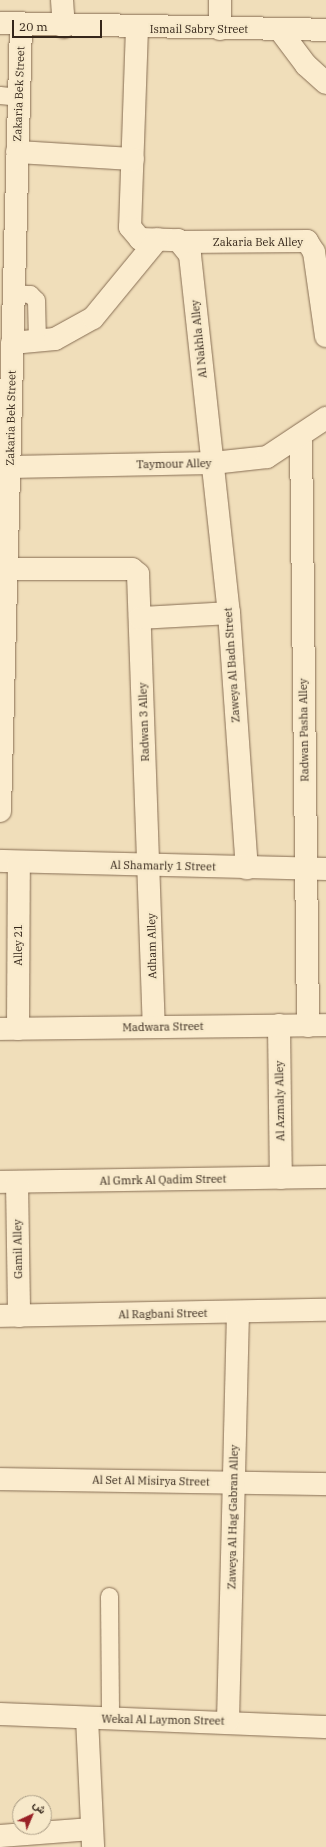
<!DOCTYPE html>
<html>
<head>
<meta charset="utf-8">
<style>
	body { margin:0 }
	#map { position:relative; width:326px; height:1847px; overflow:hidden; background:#f0deba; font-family:"IBM Plex Serif",Vazirmatn,serif }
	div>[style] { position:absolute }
	.roads { filter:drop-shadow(0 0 1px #876e54) drop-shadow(0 0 1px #876e54) }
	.service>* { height:17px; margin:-8.5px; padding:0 8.5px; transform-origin:8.5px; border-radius:8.5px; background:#fbecce }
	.minor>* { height:22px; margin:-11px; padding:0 11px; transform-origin:11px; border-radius:11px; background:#fbecce }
	.secondary>* { height:22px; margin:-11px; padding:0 11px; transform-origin:11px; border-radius:11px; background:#fbecce }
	span { translate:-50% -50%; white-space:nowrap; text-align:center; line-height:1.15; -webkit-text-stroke:4px #f7e9ca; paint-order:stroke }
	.street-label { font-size:11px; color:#35261a }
	.north { position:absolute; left:12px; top:1795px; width:40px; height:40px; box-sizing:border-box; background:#f7e9ca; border:1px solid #a99b84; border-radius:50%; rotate:44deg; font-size:11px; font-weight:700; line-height:16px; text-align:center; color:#35261a }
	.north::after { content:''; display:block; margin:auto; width:14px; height:18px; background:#992126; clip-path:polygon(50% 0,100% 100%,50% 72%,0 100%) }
	.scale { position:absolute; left:12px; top:20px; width:90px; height:18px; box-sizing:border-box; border:2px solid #35261a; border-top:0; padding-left:5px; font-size:12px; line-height:14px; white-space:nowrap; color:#35261a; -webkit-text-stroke:3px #f7e9ca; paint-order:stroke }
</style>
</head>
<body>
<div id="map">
	<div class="roads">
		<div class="service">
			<i style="left:0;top:95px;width:18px;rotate:6deg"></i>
			<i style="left:14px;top:293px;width:16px;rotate:4deg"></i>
			<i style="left:30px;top:294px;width:8px;rotate:45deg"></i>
			<i style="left:36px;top:300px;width:42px;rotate:88.6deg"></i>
			<i style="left:109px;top:1596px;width:123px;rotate:89.5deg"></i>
		</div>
		<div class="minor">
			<i style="left:62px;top:0;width:27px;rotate:86deg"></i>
			<i style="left:137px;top:28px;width:199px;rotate:92deg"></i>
			<i style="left:130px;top:227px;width:16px;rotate:50deg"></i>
			<i style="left:140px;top:239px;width:38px;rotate:2deg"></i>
			<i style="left:178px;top:240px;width:19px;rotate:51deg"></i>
			<i style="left:190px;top:255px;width:360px;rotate:83.8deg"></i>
			<i style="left:229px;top:613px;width:256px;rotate:86deg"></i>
			<i style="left:220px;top:29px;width:29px;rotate:-90deg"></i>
			<i style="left:279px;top:29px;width:45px;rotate:53.1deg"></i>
			<i style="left:306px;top:65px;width:27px;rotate:42deg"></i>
			<i style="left:17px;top:152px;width:116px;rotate:3.5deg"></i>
			<i style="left:182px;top:242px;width:125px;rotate:-0.5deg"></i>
			<i style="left:307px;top:241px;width:13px;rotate:58deg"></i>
			<i style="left:314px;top:252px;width:85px;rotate:81.9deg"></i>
			<i style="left:12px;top:343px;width:43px;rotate:-5.3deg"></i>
			<i style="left:55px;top:339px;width:43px;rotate:-28.9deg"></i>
			<i style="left:93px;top:318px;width:102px;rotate:-50.6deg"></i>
			<i style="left:301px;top:435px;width:591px;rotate:89.32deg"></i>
			<i style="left:10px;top:467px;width:203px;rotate:-1.1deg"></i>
			<i style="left:213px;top:463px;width:54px;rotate:-6.3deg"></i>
			<i style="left:267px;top:457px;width:71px;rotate:-33.5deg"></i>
			<i style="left:7px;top:569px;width:125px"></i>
			<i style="left:132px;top:569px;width:8px;rotate:40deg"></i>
			<i style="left:138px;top:574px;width:453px;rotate:88deg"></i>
			<i style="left:140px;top:618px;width:89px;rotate:-3.2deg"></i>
			<i style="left:0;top:811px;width:787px;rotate:-88.47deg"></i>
			<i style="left:0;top:861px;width:326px;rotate:1.4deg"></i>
			<i style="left:279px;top:1025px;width:153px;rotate:89.3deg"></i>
			<i style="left:0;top:1029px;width:326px;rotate:-0.7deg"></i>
			<i style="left:18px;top:1029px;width:167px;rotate:-89.7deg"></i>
			<i style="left:0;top:1182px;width:326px;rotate:-0.9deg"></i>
			<i style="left:17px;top:1182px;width:134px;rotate:89.1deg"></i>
			<i style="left:0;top:1316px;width:326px;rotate:-1.1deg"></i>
			<i style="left:0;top:1479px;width:326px;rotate:0.9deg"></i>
			<i style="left:0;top:1714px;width:326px;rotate:2.3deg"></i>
			<i style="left:87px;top:1718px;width:129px;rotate:87.3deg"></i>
			<i style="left:228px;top:1721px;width:409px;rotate:-88.6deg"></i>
			<i style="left:0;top:1836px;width:92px;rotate:-4.4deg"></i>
		</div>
		<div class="secondary">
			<i style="left:0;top:23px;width:326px;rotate:1.2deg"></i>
		</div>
	</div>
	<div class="street-label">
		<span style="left:199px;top:29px">Ismail Sabry Street</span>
		<span style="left:19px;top:94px;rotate:-88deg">Zakaria Bek Street</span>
		<span style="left:258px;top:242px">Zakaria Bek Alley</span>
		<span style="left:199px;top:339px;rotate:-96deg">Al Nakhla Alley</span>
		<span style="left:11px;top:418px;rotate:-89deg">Zakaria Bek Street</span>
		<span style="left:174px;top:464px;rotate:-1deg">Taymour Alley</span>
		<span style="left:232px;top:665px;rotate:-94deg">Zaweya Al Badn Street</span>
		<span style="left:144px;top:722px;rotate:-92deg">Radwan 3 Alley</span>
		<span style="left:304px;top:730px;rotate:-91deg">Radwan Pasha Alley</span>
		<span style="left:163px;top:866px;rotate:1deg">Al Shamarly 1 Street</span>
		<span style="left:18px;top:945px;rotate:-90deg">Alley 21</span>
		<span style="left:152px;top:946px;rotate:-91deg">Adham Alley</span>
		<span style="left:163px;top:1027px;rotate:-1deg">Madwara Street</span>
		<span style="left:280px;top:1101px;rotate:-91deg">Al Azmaly Alley</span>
		<span style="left:163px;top:1180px;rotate:-1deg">Al Gmrk Al Qadim Street</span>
		<span style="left:18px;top:1249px;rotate:-91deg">Gamil Alley</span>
		<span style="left:163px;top:1314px;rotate:-1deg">Al Ragbani Street</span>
		<span style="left:151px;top:1481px;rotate:1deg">Al Set Al Misirya Street</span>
		<span style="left:233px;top:1517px;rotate:-89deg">Zaweya Al Hag Gabran Alley</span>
		<span style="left:163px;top:1720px;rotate:1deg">Wekal Al Laymon Street</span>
	</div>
	<div class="north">ش</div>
	<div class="scale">20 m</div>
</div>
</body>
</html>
